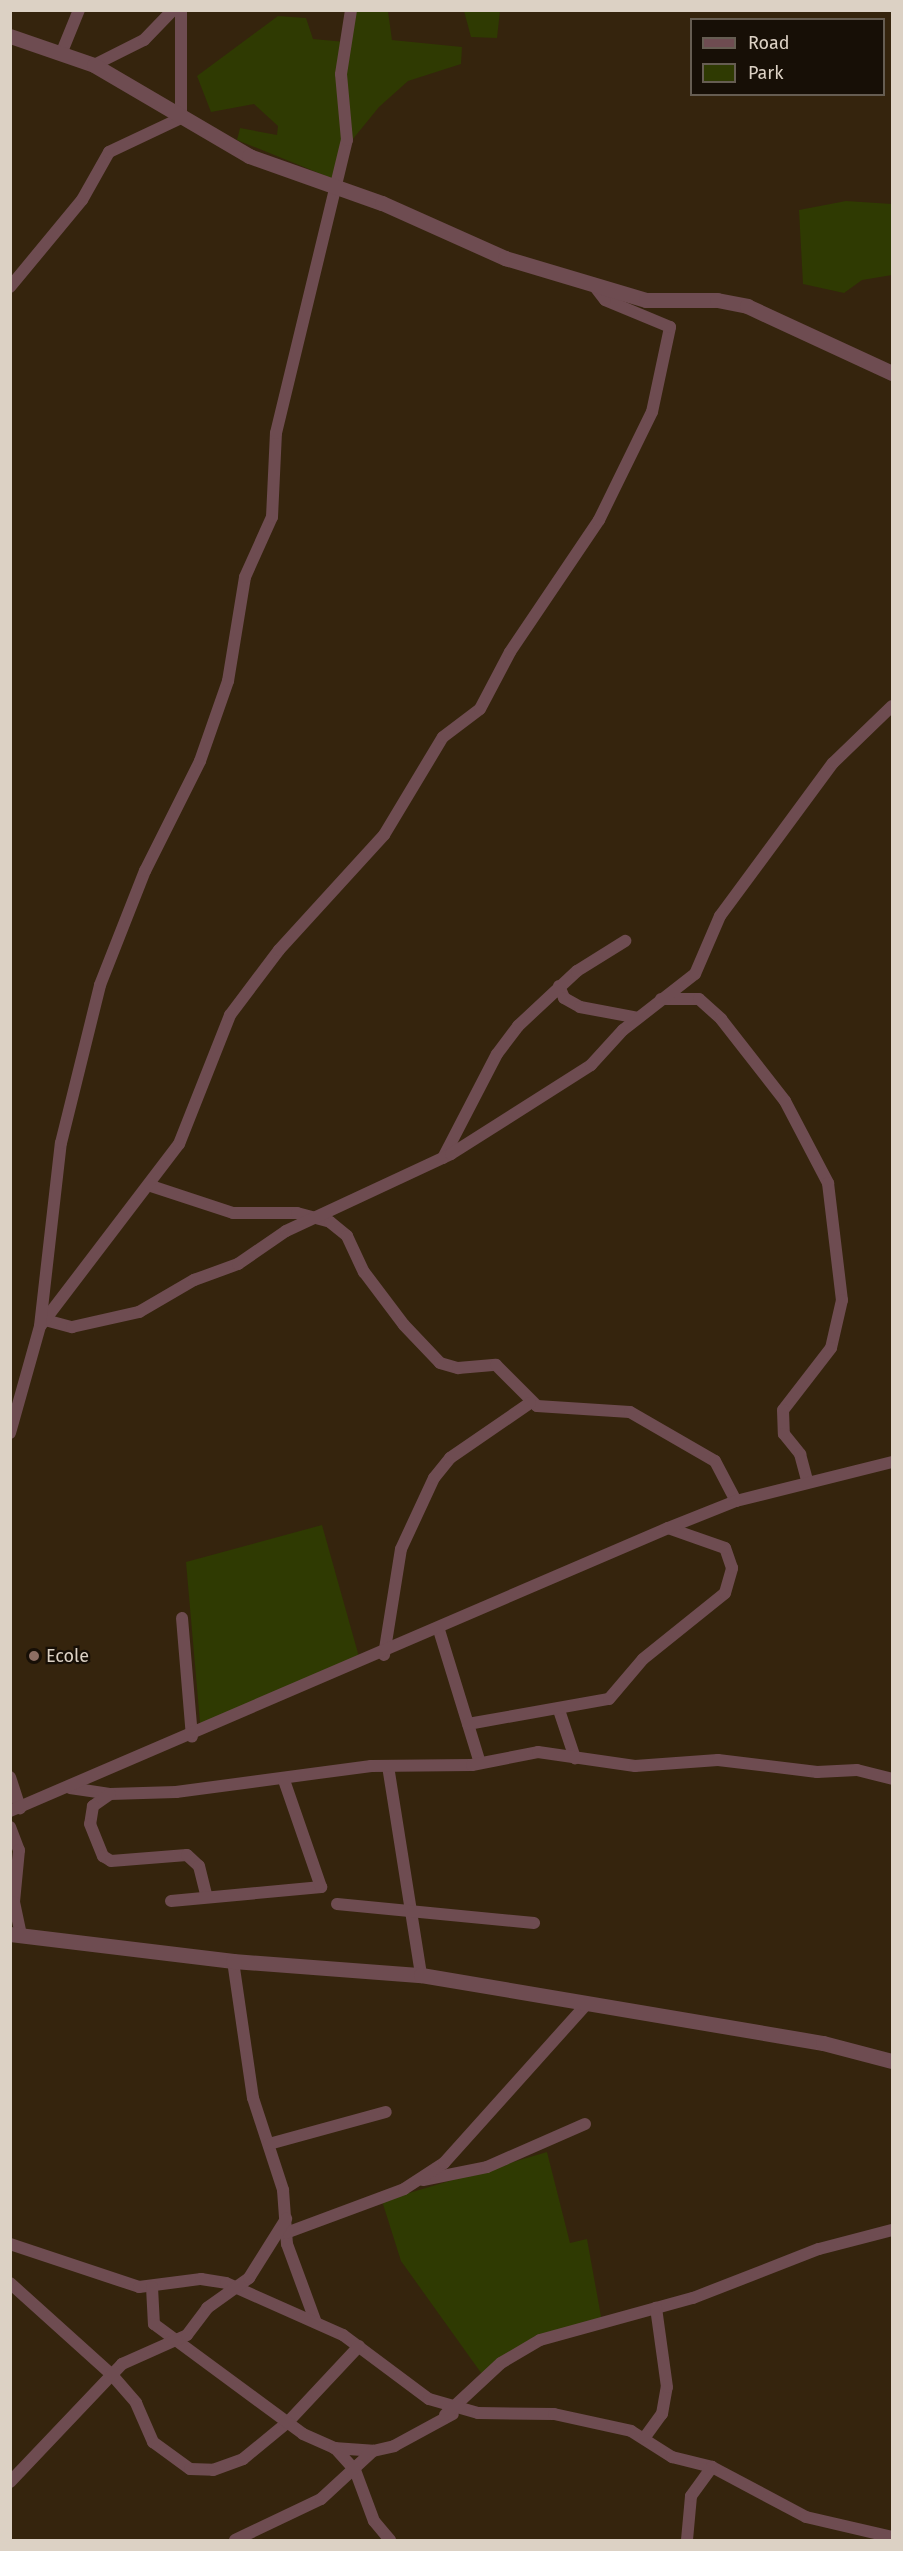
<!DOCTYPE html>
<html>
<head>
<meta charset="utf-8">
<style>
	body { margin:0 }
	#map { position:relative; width:903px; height:2551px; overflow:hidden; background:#35240d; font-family:"Fira Sans",sans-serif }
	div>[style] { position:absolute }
	.green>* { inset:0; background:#2f3a02 }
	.minor>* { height:12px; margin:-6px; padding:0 6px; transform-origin:6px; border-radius:6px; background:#6e4c51 }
	.tertiary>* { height:15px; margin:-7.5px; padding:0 7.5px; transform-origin:7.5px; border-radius:7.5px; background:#6e4c51 }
	.dots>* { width:16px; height:16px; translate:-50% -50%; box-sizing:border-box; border:3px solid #170f06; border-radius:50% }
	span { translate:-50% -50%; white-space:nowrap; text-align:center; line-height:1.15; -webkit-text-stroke:4.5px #170f06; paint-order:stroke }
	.poi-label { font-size:18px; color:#dcd1c4 }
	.left { translate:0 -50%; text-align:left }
	.frame { position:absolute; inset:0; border:12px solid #dcd1c4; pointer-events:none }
	.legend { position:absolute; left:690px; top:18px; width:195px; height:78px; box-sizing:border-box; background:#170f06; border:2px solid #665d52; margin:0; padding:8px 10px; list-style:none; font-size:18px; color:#dcd1c4 }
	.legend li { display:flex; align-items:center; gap:12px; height:30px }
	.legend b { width:30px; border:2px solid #665d52 }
</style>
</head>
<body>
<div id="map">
	<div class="green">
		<i style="clip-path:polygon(353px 11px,388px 11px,392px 40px,462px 47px,461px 64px,408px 81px,379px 107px,344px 150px,336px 180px,237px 140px,240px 128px,277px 135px,278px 126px,254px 104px,211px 112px,197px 76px,278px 16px,306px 18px,313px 39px,346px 42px)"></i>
		<i style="clip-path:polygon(464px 11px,500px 11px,497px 38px,471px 37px)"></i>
		<i style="clip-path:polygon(846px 201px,892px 204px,892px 275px,862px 280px,844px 293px,803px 284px,799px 210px)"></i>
		<i style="clip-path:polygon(322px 1525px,361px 1664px,201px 1734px,186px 1562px)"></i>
		<i style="clip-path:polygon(547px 2152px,570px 2243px,587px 2239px,602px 2322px,554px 2336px,484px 2377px,401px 2261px,382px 2201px)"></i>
	</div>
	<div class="minor">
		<i style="left:61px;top:54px;width:48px;rotate:-67.8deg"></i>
		<i style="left:94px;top:65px;width:56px;rotate:-26.6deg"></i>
		<i style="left:144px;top:40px;width:42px;rotate:-46deg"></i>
		<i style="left:10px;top:287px;width:113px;rotate:-50.4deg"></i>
		<i style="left:82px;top:200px;width:55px;rotate:-60.6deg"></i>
		<i style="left:109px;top:152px;width:80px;rotate:-25.3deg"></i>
		<i style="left:181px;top:118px;width:108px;rotate:-90deg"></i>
		<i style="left:559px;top:986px;width:13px;rotate:67deg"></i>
		<i style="left:564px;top:998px;width:18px;rotate:29deg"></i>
		<i style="left:580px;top:1007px;width:59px;rotate:10.7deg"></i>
		<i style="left:661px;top:999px;width:38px"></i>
		<i style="left:699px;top:999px;width:30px;rotate:42deg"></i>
		<i style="left:721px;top:1019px;width:104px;rotate:52deg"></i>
		<i style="left:785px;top:1101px;width:93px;rotate:62.3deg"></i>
		<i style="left:828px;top:1183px;width:118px;rotate:83.2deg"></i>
		<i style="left:842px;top:1300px;width:49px;rotate:102.9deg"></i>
		<i style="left:831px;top:1348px;width:78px;rotate:127.7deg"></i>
		<i style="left:783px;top:1410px;width:24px;rotate:88deg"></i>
		<i style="left:784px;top:1434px;width:26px;rotate:51deg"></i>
		<i style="left:800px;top:1454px;width:28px;rotate:75deg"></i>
		<i style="left:443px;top:1158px;width:117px;rotate:-62.6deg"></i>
		<i style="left:497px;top:1054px;width:35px;rotate:-53deg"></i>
		<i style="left:518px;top:1026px;width:81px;rotate:-43deg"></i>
		<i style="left:577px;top:971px;width:57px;rotate:-32deg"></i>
		<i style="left:151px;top:1186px;width:86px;rotate:18.2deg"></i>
		<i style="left:233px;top:1213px;width:64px"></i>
		<i style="left:297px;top:1213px;width:34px;rotate:15deg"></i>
		<i style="left:330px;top:1222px;width:22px;rotate:39deg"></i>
		<i style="left:347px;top:1236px;width:40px;rotate:65deg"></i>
		<i style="left:364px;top:1272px;width:66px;rotate:53deg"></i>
		<i style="left:404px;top:1325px;width:52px;rotate:46.5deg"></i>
		<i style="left:440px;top:1363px;width:19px;rotate:16deg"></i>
		<i style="left:458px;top:1368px;width:38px;rotate:-5deg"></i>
		<i style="left:496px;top:1365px;width:58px;rotate:45deg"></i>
		<i style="left:537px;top:1406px;width:93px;rotate:3.7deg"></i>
		<i style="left:630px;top:1412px;width:98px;rotate:30deg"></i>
		<i style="left:715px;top:1461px;width:45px;rotate:62.3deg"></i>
		<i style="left:45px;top:1320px;width:28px;rotate:15deg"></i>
		<i style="left:72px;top:1327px;width:69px;rotate:-12.6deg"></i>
		<i style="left:139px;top:1312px;width:64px;rotate:-30.2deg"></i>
		<i style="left:194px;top:1280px;width:47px;rotate:-20deg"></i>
		<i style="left:238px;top:1264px;width:58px;rotate:-34.5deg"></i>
		<i style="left:286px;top:1231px;width:182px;rotate:-25deg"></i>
		<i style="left:451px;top:1154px;width:166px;rotate:-32.4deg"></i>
		<i style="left:591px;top:1065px;width:47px;rotate:-47.6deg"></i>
		<i style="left:623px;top:1030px;width:91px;rotate:-37.9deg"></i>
		<i style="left:695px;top:974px;width:63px;rotate:-66.7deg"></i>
		<i style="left:720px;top:916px;width:190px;rotate:-53.6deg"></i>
		<i style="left:833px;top:763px;width:82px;rotate:-44deg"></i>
		<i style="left:41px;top:1325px;width:228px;rotate:-52.7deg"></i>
		<i style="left:179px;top:1144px;width:139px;rotate:-68.4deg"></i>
		<i style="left:230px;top:1015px;width:81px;rotate:-53deg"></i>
		<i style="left:279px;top:950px;width:156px;rotate:-47.6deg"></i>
		<i style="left:384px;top:835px;width:114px;rotate:-59deg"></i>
		<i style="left:443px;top:737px;width:46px;rotate:-37.1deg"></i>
		<i style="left:480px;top:709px;width:64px;rotate:-62.2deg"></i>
		<i style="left:510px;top:652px;width:159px;rotate:-56deg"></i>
		<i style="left:599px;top:520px;width:120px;rotate:-63.9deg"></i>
		<i style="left:652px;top:412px;width:87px;rotate:-78deg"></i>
		<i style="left:670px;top:327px;width:70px;rotate:-157.4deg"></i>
		<i style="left:605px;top:300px;width:15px;rotate:-127deg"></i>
		<i style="left:10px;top:1433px;width:111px;rotate:-74.3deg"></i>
		<i style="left:40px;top:1326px;width:184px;rotate:-83.5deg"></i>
		<i style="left:61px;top:1143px;width:163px;rotate:-76.1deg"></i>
		<i style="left:100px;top:985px;width:123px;rotate:-68.5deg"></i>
		<i style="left:145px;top:871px;width:123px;rotate:-63.4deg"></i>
		<i style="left:200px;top:761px;width:85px;rotate:-70.7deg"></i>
		<i style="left:228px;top:681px;width:105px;rotate:-80.7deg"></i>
		<i style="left:245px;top:577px;width:66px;rotate:-65.8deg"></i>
		<i style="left:272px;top:517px;width:84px;rotate:-87.3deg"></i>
		<i style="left:276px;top:433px;width:301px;rotate:-76.4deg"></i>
		<i style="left:347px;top:140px;width:66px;rotate:-95.2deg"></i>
		<i style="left:341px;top:74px;width:65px;rotate:-81.1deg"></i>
		<i style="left:182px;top:1618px;width:119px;rotate:85.2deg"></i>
		<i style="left:439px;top:1630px;width:139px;rotate:72.9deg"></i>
		<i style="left:384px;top:1655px;width:107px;rotate:-80.9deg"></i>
		<i style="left:401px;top:1549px;width:78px;rotate:-65.1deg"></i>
		<i style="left:434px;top:1478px;width:26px;rotate:-51deg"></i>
		<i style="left:450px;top:1458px;width:97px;rotate:-34.5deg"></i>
		<i style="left:559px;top:1710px;width:51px;rotate:71.6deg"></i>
		<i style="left:468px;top:1724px;width:143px;rotate:-10.1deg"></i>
		<i style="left:609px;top:1699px;width:52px;rotate:-49.6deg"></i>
		<i style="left:643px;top:1659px;width:105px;rotate:-38.8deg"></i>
		<i style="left:725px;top:1593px;width:26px;rotate:-74deg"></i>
		<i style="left:732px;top:1568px;width:21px;rotate:-109deg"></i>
		<i style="left:725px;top:1548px;width:60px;rotate:-160.7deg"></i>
		<i style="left:388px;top:1766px;width:212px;rotate:81deg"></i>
		<i style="left:10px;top:1777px;width:33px;rotate:72deg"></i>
		<i style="left:70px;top:1788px;width:40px;rotate:8.5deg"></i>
		<i style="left:110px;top:1794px;width:66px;rotate:-1.7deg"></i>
		<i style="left:176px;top:1792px;width:197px;rotate:-7.6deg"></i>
		<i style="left:371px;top:1766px;width:101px;rotate:-0.6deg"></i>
		<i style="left:472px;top:1765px;width:67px;rotate:-11.1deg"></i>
		<i style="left:538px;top:1752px;width:98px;rotate:8.2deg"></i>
		<i style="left:635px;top:1766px;width:83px;rotate:-4.1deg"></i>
		<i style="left:718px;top:1760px;width:100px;rotate:6.9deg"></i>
		<i style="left:817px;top:1772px;width:40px;rotate:-2.9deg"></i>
		<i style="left:857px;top:1770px;width:36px;rotate:14deg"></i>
		<i style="left:110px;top:1794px;width:21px;rotate:145deg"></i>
		<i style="left:93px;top:1806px;width:18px;rotate:99deg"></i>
		<i style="left:90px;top:1824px;width:35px;rotate:68deg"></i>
		<i style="left:103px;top:1856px;width:9px;rotate:32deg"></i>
		<i style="left:111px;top:1861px;width:76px;rotate:-4.5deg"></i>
		<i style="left:187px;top:1855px;width:16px;rotate:43deg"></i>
		<i style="left:199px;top:1866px;width:30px;rotate:76deg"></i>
		<i style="left:10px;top:1811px;width:716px;rotate:-23.27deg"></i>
		<i style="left:668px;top:1528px;width:73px;rotate:-21.7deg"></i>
		<i style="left:736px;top:1501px;width:161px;rotate:-14deg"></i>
		<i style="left:10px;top:1827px;width:25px;rotate:69deg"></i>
		<i style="left:19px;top:1850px;width:52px;rotate:95.5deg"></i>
		<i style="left:14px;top:1902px;width:34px;rotate:78deg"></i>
		<i style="left:171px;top:1901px;width:151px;rotate:-5.3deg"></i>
		<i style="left:321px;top:1887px;width:113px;rotate:-109.1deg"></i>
		<i style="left:337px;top:1904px;width:198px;rotate:5.5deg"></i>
		<i style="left:233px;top:1961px;width:138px;rotate:81.7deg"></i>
		<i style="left:253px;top:2098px;width:97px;rotate:71.9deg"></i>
		<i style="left:283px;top:2190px;width:54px;rotate:85.8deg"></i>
		<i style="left:287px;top:2244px;width:81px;rotate:69.8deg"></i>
		<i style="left:269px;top:2144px;width:121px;rotate:-15.3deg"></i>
		<i style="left:423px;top:2180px;width:65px;rotate:-11.5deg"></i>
		<i style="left:487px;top:2167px;width:107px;rotate:-23.7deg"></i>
		<i style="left:286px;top:2233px;width:126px;rotate:-20.4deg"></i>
		<i style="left:404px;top:2189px;width:48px;rotate:-33deg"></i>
		<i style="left:444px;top:2163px;width:211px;rotate:-48.1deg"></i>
		<i style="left:10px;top:2244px;width:136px;rotate:18.4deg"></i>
		<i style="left:139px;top:2287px;width:63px;rotate:-7.4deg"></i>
		<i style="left:201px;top:2279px;width:25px;rotate:9deg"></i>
		<i style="left:226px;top:2283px;width:128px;rotate:24deg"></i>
		<i style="left:343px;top:2335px;width:107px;rotate:36.7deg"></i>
		<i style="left:429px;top:2399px;width:51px;rotate:15.9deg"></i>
		<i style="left:478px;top:2413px;width:76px;rotate:0.8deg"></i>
		<i style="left:554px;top:2414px;width:79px;rotate:12.4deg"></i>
		<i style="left:631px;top:2431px;width:49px;rotate:32.4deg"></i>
		<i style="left:672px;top:2457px;width:41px;rotate:14deg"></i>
		<i style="left:712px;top:2467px;width:106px;rotate:28deg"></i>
		<i style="left:806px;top:2517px;width:88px;rotate:13.1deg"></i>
		<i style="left:10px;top:2283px;width:137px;rotate:42deg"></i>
		<i style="left:112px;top:2375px;width:37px;rotate:49deg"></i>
		<i style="left:136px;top:2403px;width:43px;rotate:66.4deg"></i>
		<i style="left:153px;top:2442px;width:46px;rotate:36.1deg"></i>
		<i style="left:190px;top:2469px;width:23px;rotate:2deg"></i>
		<i style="left:213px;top:2470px;width:32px;rotate:-20deg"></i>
		<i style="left:243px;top:2459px;width:58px;rotate:-39.4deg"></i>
		<i style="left:288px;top:2422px;width:104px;rotate:-46.9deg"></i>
		<i style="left:152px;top:2287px;width:37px;rotate:87deg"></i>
		<i style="left:154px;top:2324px;width:185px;rotate:36.4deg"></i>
		<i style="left:303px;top:2434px;width:34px;rotate:24deg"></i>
		<i style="left:334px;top:2448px;width:39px;rotate:4deg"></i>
		<i style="left:373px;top:2451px;width:22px;rotate:-13deg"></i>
		<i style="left:394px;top:2446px;width:67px;rotate:-28.5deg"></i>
		<i style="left:445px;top:2415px;width:76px;rotate:-42.9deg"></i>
		<i style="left:501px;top:2363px;width:45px;rotate:-30.5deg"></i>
		<i style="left:540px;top:2340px;width:159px;rotate:-15.4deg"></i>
		<i style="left:693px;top:2298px;width:135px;rotate:-21.3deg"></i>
		<i style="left:819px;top:2249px;width:75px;rotate:-14.6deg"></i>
		<i style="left:645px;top:2437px;width:29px;rotate:-54deg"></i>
		<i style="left:662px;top:2414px;width:27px;rotate:-80deg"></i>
		<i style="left:667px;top:2387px;width:80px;rotate:-97.9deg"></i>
		<i style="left:335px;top:2448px;width:30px;rotate:48deg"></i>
		<i style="left:355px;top:2470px;width:54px;rotate:69.6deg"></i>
		<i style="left:374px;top:2521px;width:25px;rotate:50deg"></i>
		<i style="left:10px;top:2482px;width:163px;rotate:-46.5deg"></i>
		<i style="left:122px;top:2364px;width:71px;rotate:-24deg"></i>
		<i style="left:187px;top:2335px;width:34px;rotate:-53deg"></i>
		<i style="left:207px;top:2308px;width:52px;rotate:-35.5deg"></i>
		<i style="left:249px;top:2278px;width:70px;rotate:-57.9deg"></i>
		<i style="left:235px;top:2540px;width:95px;rotate:-25.5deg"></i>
		<i style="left:321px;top:2499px;width:71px;rotate:-42.7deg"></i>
		<i style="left:687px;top:2540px;width:44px;rotate:-84.8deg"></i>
		<i style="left:691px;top:2496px;width:36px;rotate:-54deg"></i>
	</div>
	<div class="tertiary">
		<i style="left:10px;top:36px;width:89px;rotate:19deg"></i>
		<i style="left:94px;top:65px;width:180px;rotate:30.4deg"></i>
		<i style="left:249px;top:156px;width:141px;rotate:19.5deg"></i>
		<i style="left:382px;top:203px;width:135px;rotate:24.1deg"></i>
		<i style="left:505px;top:258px;width:147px;rotate:16.6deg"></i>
		<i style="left:646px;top:300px;width:71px"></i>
		<i style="left:717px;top:300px;width:31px;rotate:11deg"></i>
		<i style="left:747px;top:306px;width:160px;rotate:24.8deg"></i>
		<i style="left:10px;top:1934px;width:225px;rotate:6.9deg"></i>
		<i style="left:233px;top:1961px;width:189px;rotate:4.3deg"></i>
		<i style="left:421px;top:1975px;width:408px;rotate:9.6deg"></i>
		<i style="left:823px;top:2043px;width:71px;rotate:14.6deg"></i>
	</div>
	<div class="dots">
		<i style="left:34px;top:1656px;background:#8d6e63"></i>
	</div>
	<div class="poi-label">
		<span class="left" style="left:46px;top:1656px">Ecole</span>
	</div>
	<div class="frame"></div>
	<ul class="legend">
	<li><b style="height:8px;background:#6e4c51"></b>Road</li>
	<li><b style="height:16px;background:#2f3a02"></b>Park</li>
	</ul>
</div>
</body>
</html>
